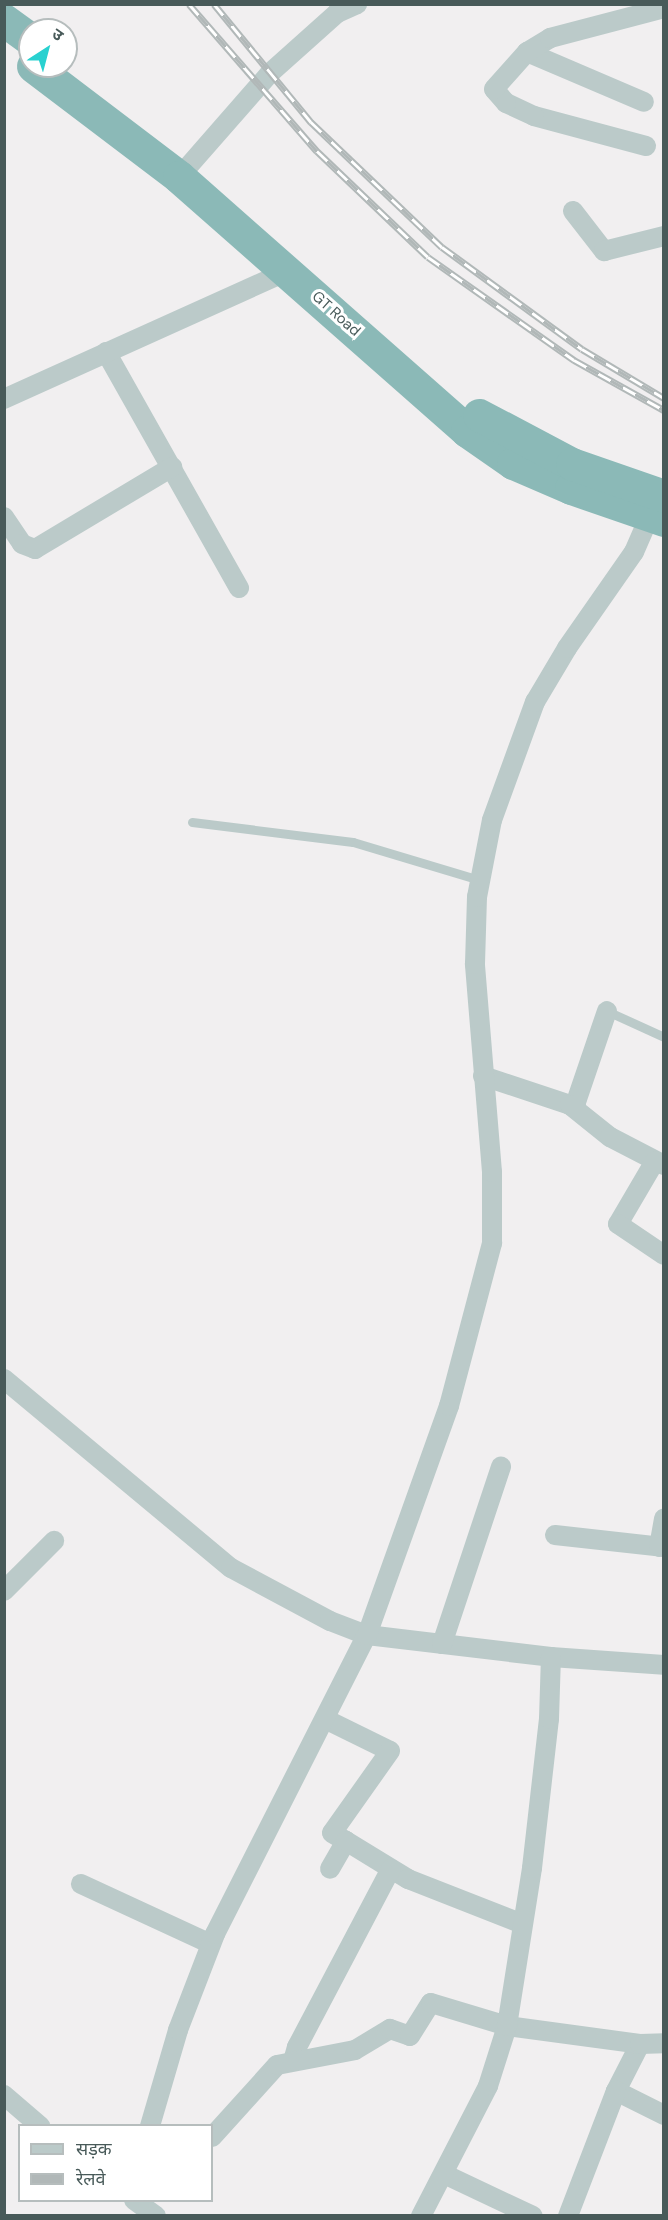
<!DOCTYPE html>
<html>
<head>
<meta charset="utf-8">
<style>
	body { margin:0 }
	#map { position:relative; width:668px; height:2220px; overflow:hidden; background:#f1eff0; font-family:"DM Sans","Noto Sans Devanagari",sans-serif }
	div>[style] { position:absolute }
	.lane>* { height:9px; margin:-4.5px; padding:0 4.5px; transform-origin:4.5px; border-radius:4.5px; background:#bbcac9 }
	.street>* { height:20px; margin:-10px; padding:0 10px; transform-origin:10px; border-radius:10px; background:#bbcac9 }
	.highway>* { height:33px; margin:-16.5px; padding:0 16.5px; transform-origin:16.5px; border-radius:16.5px; background:#8bb9b7 }
	.rail>* { height:7px; margin-top:-3.5px; transform-origin:0; background:repeating-linear-gradient(90deg,#fff 0 14px,#b1b8b8 0 28px); box-sizing:border-box; border-block:2px solid #b1b8b8 }
	span { translate:-50% -50%; white-space:nowrap; text-align:center; line-height:1.15; -webkit-text-stroke:6px #fff; paint-order:stroke }
	.street-label { font-size:15px; color:#485a59 }
	.frame { position:absolute; inset:0; border:6px solid #485a59; pointer-events:none }
	.legend { position:absolute; left:18px; top:2124px; width:195px; height:78px; box-sizing:border-box; background:#fff; border:2px solid #b6bdbd; margin:0; padding:8px 10px; list-style:none; font-size:18px; color:#485a59 }
	.legend li { display:flex; align-items:center; gap:12px; height:30px }
	.legend b { width:30px; border:2px solid #b6bdbd }
	.north { position:absolute; left:18px; top:18px; width:60px; height:60px; box-sizing:border-box; background:#fff; border:2px solid #b6bdbd; border-radius:50%; rotate:36deg; font-size:16px; font-weight:700; line-height:24px; text-align:center; color:#485a59 }
	.north::after { content:''; display:block; margin:auto; width:21px; height:27px; background:#29d1d0; clip-path:polygon(50% 0,100% 100%,50% 72%,0 100%) }
</style>
</head>
<body>
<div id="map">
	<div class="lane">
		<i style="left:192px;top:822px;width:162px;rotate:7.1deg"></i>
		<i style="left:353px;top:842px;width:133px;rotate:16.7deg"></i>
		<i style="left:607px;top:1011px;width:63px;rotate:24.5deg"></i>
	</div>
	<div class="street">
		<i style="left:527px;top:52px;width:127px;rotate:23.1deg"></i>
		<i style="left:646px;top:146px;width:116px;rotate:-165deg"></i>
		<i style="left:534px;top:116px;width:31px;rotate:-155deg"></i>
		<i style="left:506px;top:103px;width:18px;rotate:-131deg"></i>
		<i style="left:494px;top:89px;width:50px;rotate:-48.3deg"></i>
		<i style="left:527px;top:52px;width:27px;rotate:-31deg"></i>
		<i style="left:550px;top:38px;width:118px;rotate:-14.7deg"></i>
		<i style="left:179px;top:177px;width:138px;rotate:-48.8deg"></i>
		<i style="left:270px;top:73px;width:90px;rotate:-41.8deg"></i>
		<i style="left:337px;top:13px;width:22px;rotate:-24deg"></i>
		<i style="left:573px;top:211px;width:51px;rotate:52.2deg"></i>
		<i style="left:604px;top:251px;width:62px;rotate:-14deg"></i>
		<i style="left:106px;top:352px;width:271px;rotate:60.6deg"></i>
		<i style="left:4px;top:399px;width:312px;rotate:-24.3deg"></i>
		<i style="left:4px;top:517px;width:32px;rotate:56deg"></i>
		<i style="left:22px;top:544px;width:14px;rotate:21deg"></i>
		<i style="left:35px;top:549px;width:160px;rotate:-30.9deg"></i>
		<i style="left:483px;top:1076px;width:92px;rotate:18.4deg"></i>
		<i style="left:570px;top:1105px;width:7px;rotate:-27deg"></i>
		<i style="left:576px;top:1102px;width:96px;rotate:-71.2deg"></i>
		<i style="left:570px;top:1105px;width:51px;rotate:38.7deg"></i>
		<i style="left:610px;top:1137px;width:61px;rotate:27.4deg"></i>
		<i style="left:655px;top:1161px;width:73px;rotate:120.4deg"></i>
		<i style="left:618px;top:1224px;width:55px;rotate:34deg"></i>
		<i style="left:4px;top:1379px;width:295px;rotate:39.8deg"></i>
		<i style="left:231px;top:1568px;width:112px;rotate:28.2deg"></i>
		<i style="left:330px;top:1621px;width:40px;rotate:21deg"></i>
		<i style="left:367px;top:1635px;width:185px;rotate:6.8deg"></i>
		<i style="left:551px;top:1657px;width:113px;rotate:4deg"></i>
		<i style="left:555px;top:1535px;width:110px;rotate:6.3deg"></i>
		<i style="left:659px;top:1547px;width:29px;rotate:-80deg"></i>
		<i style="left:4px;top:1591px;width:71px;rotate:-45deg"></i>
		<i style="left:442px;top:1644px;width:187px;rotate:-71.6deg"></i>
		<i style="left:325px;top:1719px;width:72px;rotate:26.2deg"></i>
		<i style="left:390px;top:1751px;width:100px;rotate:125.3deg"></i>
		<i style="left:332px;top:1833px;width:16px;rotate:30deg"></i>
		<i style="left:346px;top:1841px;width:32px;rotate:120deg"></i>
		<i style="left:346px;top:1841px;width:73px;rotate:31.5deg"></i>
		<i style="left:408px;top:1879px;width:123px;rotate:21.4deg"></i>
		<i style="left:81px;top:1884px;width:143px;rotate:24.8deg"></i>
		<i style="left:640px;top:2044px;width:53px;rotate:117.1deg"></i>
		<i style="left:616px;top:2091px;width:54px;rotate:26.6deg"></i>
		<i style="left:293px;top:2061px;width:15px;rotate:-74deg"></i>
		<i style="left:297px;top:2047px;width:201px;rotate:-62.2deg"></i>
		<i style="left:4px;top:2095px;width:48px;rotate:40.7deg"></i>
		<i style="left:150px;top:2126px;width:100px;rotate:-73.7deg"></i>
		<i style="left:178px;top:2030px;width:103px;rotate:-68.9deg"></i>
		<i style="left:215px;top:1934px;width:335px;rotate:-63.1deg"></i>
		<i style="left:367px;top:1635px;width:243px;rotate:-70.3deg"></i>
		<i style="left:449px;top:1406px;width:169px;rotate:-75.2deg"></i>
		<i style="left:492px;top:1243px;width:71px;rotate:-90deg"></i>
		<i style="left:492px;top:1172px;width:209px;rotate:-94.7deg"></i>
		<i style="left:475px;top:964px;width:67px;rotate:-88.3deg"></i>
		<i style="left:477px;top:897px;width:78px;rotate:-79deg"></i>
		<i style="left:492px;top:820px;width:126px;rotate:-70deg"></i>
		<i style="left:535px;top:702px;width:63px;rotate:-59.3deg"></i>
		<i style="left:567px;top:648px;width:117px;rotate:-55.1deg"></i>
		<i style="left:634px;top:552px;width:50px;rotate:-66.5deg"></i>
		<i style="left:212px;top:2137px;width:97px;rotate:-47.9deg"></i>
		<i style="left:277px;top:2065px;width:79px;rotate:-10.9deg"></i>
		<i style="left:355px;top:2050px;width:41px;rotate:-31deg"></i>
		<i style="left:390px;top:2029px;width:21px;rotate:19deg"></i>
		<i style="left:410px;top:2036px;width:39px;rotate:-58deg"></i>
		<i style="left:431px;top:2003px;width:79px;rotate:16.8deg"></i>
		<i style="left:507px;top:2026px;width:134px;rotate:7.7deg"></i>
		<i style="left:640px;top:2044px;width:24px;rotate:-2deg"></i>
		<i style="left:444px;top:2174px;width:98px;rotate:25.3deg"></i>
		<i style="left:134px;top:2200px;width:27px;rotate:36deg"></i>
		<i style="left:421px;top:2216px;width:146px;rotate:-62.7deg"></i>
		<i style="left:488px;top:2086px;width:63px;rotate:-72.4deg"></i>
		<i style="left:507px;top:2026px;width:160px;rotate:-81deg"></i>
		<i style="left:532px;top:1868px;width:150px;rotate:-83.5deg"></i>
		<i style="left:549px;top:1719px;width:62px;rotate:-88.2deg"></i>
		<i style="left:568px;top:2216px;width:134px;rotate:-69deg"></i>
	</div>
	<div class="highway">
		<i style="left:4px;top:20px;width:32px;rotate:36deg"></i>
		<i style="left:33px;top:66px;width:183px;rotate:37.2deg"></i>
		<i style="left:179px;top:177px;width:384px;rotate:41.4deg"></i>
		<i style="left:467px;top:431px;width:56px;rotate:34.8deg"></i>
		<i style="left:513px;top:463px;width:63px;rotate:23.3deg"></i>
		<i style="left:571px;top:488px;width:98px;rotate:19deg"></i>
		<i style="left:479px;top:415px;width:105px;rotate:27.8deg"></i>
		<i style="left:572px;top:464px;width:97px;rotate:19.2deg"></i>
	</div>
	<div class="rail">
		<i style="left:189px;top:4px;width:195px;rotate:49deg"></i>
		<i style="left:317px;top:151px;width:153px;rotate:43.7deg"></i>
		<i style="left:428px;top:257px;width:179px;rotate:35.2deg"></i>
		<i style="left:574px;top:360px;width:103px;rotate:29.1deg"></i>
		<i style="left:214px;top:4px;width:153px;rotate:50.6deg"></i>
		<i style="left:311px;top:122px;width:181px;rotate:43.7deg"></i>
		<i style="left:442px;top:247px;width:173px;rotate:36.1deg"></i>
		<i style="left:582px;top:349px;width:96px;rotate:30.9deg"></i>
	</div>
	<div class="street-label">
		<span style="left:336px;top:314px;rotate:42deg">GT Road</span>
	</div>
	<div class="frame"></div>
	<ul class="legend">
	<li><b style="height:8px;background:#bbcac9"></b>सड़क</li>
	<li><b style="height:8px;background:#b1b8b8"></b>रेलवे</li>
	</ul>
	<div class="north">उ</div>
</div>
</body>
</html>
